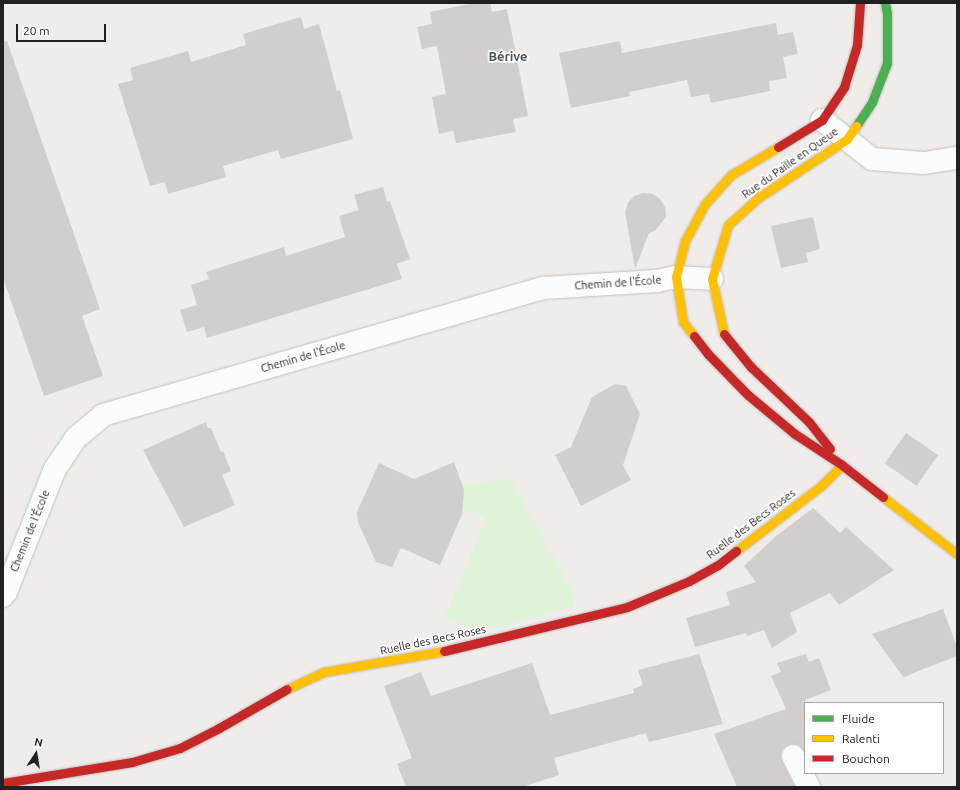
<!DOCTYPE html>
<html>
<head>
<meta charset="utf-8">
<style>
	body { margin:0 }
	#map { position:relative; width:960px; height:790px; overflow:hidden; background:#efecea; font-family:Ubuntu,sans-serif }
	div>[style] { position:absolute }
	.park>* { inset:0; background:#def3d7 }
	.building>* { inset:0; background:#d2cecd; transform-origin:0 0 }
	.roads { filter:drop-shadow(0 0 1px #c2c1c0) drop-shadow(0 0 1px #c2c1c0) }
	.street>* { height:22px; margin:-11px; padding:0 11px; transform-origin:11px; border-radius:11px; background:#fdfcfc }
	.fast>* { height:9px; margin:-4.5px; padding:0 4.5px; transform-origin:4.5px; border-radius:4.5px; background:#4caf50 }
	.slow>* { height:9px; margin:-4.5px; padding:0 4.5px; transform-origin:4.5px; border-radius:4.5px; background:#ffc107 }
	.jam>* { height:9px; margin:-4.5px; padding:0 4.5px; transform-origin:4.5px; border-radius:4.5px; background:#c62828 }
	span { translate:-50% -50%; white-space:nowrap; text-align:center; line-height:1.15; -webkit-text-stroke:3.5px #fff; paint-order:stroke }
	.street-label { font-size:11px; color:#212121 }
	.quarter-label { font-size:13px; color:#545454; font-weight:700 }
	.frame { position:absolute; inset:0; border:4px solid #212121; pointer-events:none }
	.legend { position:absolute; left:804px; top:702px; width:140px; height:72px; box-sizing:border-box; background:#fff; border:1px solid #a6a6a6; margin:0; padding:5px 7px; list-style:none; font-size:12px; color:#212121 }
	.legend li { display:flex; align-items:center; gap:8px; height:20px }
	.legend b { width:20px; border:1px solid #a6a6a6 }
	.north { position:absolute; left:16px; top:734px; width:40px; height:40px; -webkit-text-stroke:3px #fff; paint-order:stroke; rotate:12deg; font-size:11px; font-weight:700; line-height:16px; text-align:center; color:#212121 }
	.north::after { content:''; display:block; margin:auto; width:14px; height:18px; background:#212121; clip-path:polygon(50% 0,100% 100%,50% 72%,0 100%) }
	.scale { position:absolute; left:16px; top:24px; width:90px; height:18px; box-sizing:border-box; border:2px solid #212121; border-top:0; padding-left:5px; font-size:12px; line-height:14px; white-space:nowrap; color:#212121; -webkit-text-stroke:3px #fff; paint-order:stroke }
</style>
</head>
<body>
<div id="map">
	<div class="park">
		<i style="clip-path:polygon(511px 479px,576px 599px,573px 607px,485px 631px,471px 628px,445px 618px,486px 518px,463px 509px,463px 484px)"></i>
	</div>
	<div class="building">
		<i style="clip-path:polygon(474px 3px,490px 3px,492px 12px,507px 9px,528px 116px,513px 119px,516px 132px,456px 143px,453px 131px,439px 134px,432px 97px,446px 94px,437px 46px,422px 49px,417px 27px,432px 24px,430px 12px)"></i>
		<i style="clip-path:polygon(301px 17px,304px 29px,319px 24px,337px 91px,340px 90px,353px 139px,281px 159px,278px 150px,223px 166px,226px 177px,168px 194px,165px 182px,150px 186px,118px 84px,133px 80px,130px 68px,188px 51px,191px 62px,246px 45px,243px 34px)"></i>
		<i style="clip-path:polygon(776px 23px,778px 35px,793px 32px,798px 54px,783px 57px,787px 78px,769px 81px,770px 91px,711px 103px,709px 94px,691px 97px,687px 80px,629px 92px,630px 96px,571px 108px,559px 53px,620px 41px,622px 53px)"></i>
		<i style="clip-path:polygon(7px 41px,100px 309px,82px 316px,103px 376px,44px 396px,3px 278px,3px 42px)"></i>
		<i style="clip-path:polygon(383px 187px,387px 202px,390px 201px,410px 259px,397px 264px,402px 279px,207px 338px,204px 327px,187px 332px,180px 310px,197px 305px,191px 285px,209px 279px,206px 272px,284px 247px,286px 256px,345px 237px,339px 216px,359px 210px,354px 195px)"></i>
		<i style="clip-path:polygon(643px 193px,653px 194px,660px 199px,665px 207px,666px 217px,655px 231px,649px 233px,635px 269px,625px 212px,628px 203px,634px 196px)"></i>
		<i style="clip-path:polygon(813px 217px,820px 249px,806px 253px,808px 262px,781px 268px,771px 226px)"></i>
		<i style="clip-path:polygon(615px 384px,626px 386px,640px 414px,623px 465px,631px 480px,581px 506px,555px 455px,571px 447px,592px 397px)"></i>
		<i style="clip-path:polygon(206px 422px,208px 428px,211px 428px,221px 452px,223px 451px,231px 471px,222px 475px,235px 505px,184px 527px,143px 450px)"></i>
		<i style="left:906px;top:433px;width:39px;height:37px;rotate:35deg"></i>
		<i style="clip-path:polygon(454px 462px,464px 490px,462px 514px,440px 565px,401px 548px,392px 567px,376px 562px,358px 522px,357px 512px,379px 463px,414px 479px)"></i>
		<i style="clip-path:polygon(813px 508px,840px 533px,846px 527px,894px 570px,839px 605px,830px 593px,790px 613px,797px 632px,772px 648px,764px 630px,747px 636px,746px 633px,695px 647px,686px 618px,730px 605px,726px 592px,756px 582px,744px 566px,775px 537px)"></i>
		<i style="clip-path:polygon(943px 609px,957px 647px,957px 656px,913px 673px,904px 678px,872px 634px)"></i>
		<i style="clip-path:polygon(699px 654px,723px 724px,649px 742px,646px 733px,554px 758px,559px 775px,522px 787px,406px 787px,397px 764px,412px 758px,384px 686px,421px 672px,431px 696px,532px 663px,550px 715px,634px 693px,633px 689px,643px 685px,638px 670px)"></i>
		<i style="clip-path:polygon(806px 654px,809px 662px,819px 658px,831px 690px,805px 700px,805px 752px,800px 746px,794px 744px,788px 745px,782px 750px,781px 755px,782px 761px,795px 787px,737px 787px,714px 734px,786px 709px,771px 676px,781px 672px,777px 663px)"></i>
	</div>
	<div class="roads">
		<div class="street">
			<i style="left:822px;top:120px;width:63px;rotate:38deg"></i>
			<i style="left:872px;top:159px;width:52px;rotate:4.4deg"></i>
			<i style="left:924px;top:163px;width:33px;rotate:-9deg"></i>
			<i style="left:3px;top:596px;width:5px;rotate:-53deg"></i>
			<i style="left:6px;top:592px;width:132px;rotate:-68.3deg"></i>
			<i style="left:55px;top:469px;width:37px;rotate:-56deg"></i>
			<i style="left:76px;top:438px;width:35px;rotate:-40deg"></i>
			<i style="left:103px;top:415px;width:459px;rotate:-16.1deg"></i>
			<i style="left:544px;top:288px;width:113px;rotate:-3.5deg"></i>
			<i style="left:657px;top:281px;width:19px;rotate:-12deg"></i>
			<i style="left:676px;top:277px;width:36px;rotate:3deg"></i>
			<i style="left:793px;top:756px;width:35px;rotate:63deg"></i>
		</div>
		<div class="fast">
			<i style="left:856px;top:126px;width:29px;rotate:-56deg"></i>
			<i style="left:872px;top:102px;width:42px;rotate:-69deg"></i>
			<i style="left:887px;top:63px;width:49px;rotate:-90deg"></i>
			<i style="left:887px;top:14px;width:11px;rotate:-100deg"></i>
		</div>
		<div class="slow">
			<i style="left:724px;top:334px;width:56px;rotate:-102.3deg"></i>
			<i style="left:712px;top:279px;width:56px;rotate:-73.5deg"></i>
			<i style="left:728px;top:225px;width:40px;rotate:-42deg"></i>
			<i style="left:758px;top:198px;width:107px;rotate:-33.5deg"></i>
			<i style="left:847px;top:139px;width:16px;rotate:-55deg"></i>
			<i style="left:694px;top:336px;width:18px;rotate:-128deg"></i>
			<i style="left:683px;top:322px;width:46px;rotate:-98.8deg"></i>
			<i style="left:676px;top:277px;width:37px;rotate:-76deg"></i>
			<i style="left:685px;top:241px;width:42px;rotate:-61.6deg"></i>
			<i style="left:705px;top:204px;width:39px;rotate:-48deg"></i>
			<i style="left:731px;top:175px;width:55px;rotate:-30.8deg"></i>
			<i style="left:883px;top:497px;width:93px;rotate:37.6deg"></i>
			<i style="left:736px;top:551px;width:107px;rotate:-37.4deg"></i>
			<i style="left:821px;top:486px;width:30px;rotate:-45deg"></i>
			<i style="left:287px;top:689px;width:41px;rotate:-24.7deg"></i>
			<i style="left:324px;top:672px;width:122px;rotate:-9.9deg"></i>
		</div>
		<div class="jam">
			<i style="left:778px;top:147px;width:52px;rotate:-31.5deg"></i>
			<i style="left:822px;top:120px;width:40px;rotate:-56deg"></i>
			<i style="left:844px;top:87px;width:44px;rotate:-72.8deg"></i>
			<i style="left:857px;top:45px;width:42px;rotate:-85.9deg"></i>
			<i style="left:724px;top:334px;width:43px;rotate:50.7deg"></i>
			<i style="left:751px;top:367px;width:80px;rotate:43.5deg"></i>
			<i style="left:809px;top:422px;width:34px;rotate:52deg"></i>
			<i style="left:694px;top:336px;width:23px;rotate:52deg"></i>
			<i style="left:708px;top:354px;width:57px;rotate:45.7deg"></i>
			<i style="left:748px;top:395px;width:61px;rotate:39.7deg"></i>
			<i style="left:795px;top:434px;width:56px;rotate:33.4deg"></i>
			<i style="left:842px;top:465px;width:52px;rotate:38deg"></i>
			<i style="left:444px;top:651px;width:188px;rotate:-13.5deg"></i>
			<i style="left:627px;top:607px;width:67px;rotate:-22.8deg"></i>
			<i style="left:689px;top:581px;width:33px;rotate:-29deg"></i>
			<i style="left:718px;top:565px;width:23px;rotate:-38deg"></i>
			<i style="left:3px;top:783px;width:131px;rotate:-9.2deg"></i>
			<i style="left:132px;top:762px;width:50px;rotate:-16.3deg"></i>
			<i style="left:180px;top:748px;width:44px;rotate:-27.1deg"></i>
			<i style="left:219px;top:728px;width:78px;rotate:-29.8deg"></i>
		</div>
	</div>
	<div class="street-label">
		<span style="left:790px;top:163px;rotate:-35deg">Rue du Paille en Queue</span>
		<span style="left:618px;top:283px;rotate:-4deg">Chemin de l'École</span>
		<span style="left:303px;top:357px;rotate:-16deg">Chemin de l'École</span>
		<span style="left:751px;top:524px;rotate:-37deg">Ruelle des Becs Roses</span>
		<span style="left:30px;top:531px;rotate:-68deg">Chemin de l'École</span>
		<span style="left:433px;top:640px;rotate:-12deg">Ruelle des Becs Roses</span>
	</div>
	<div class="quarter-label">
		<span style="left:508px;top:56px">Bérive</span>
	</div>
	<div class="frame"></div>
	<ul class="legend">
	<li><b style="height:5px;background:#4caf50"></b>Fluide</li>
	<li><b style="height:5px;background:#ffc107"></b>Ralenti</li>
	<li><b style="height:5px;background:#c62828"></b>Bouchon</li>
	</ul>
	<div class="north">N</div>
	<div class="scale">20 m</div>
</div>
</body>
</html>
